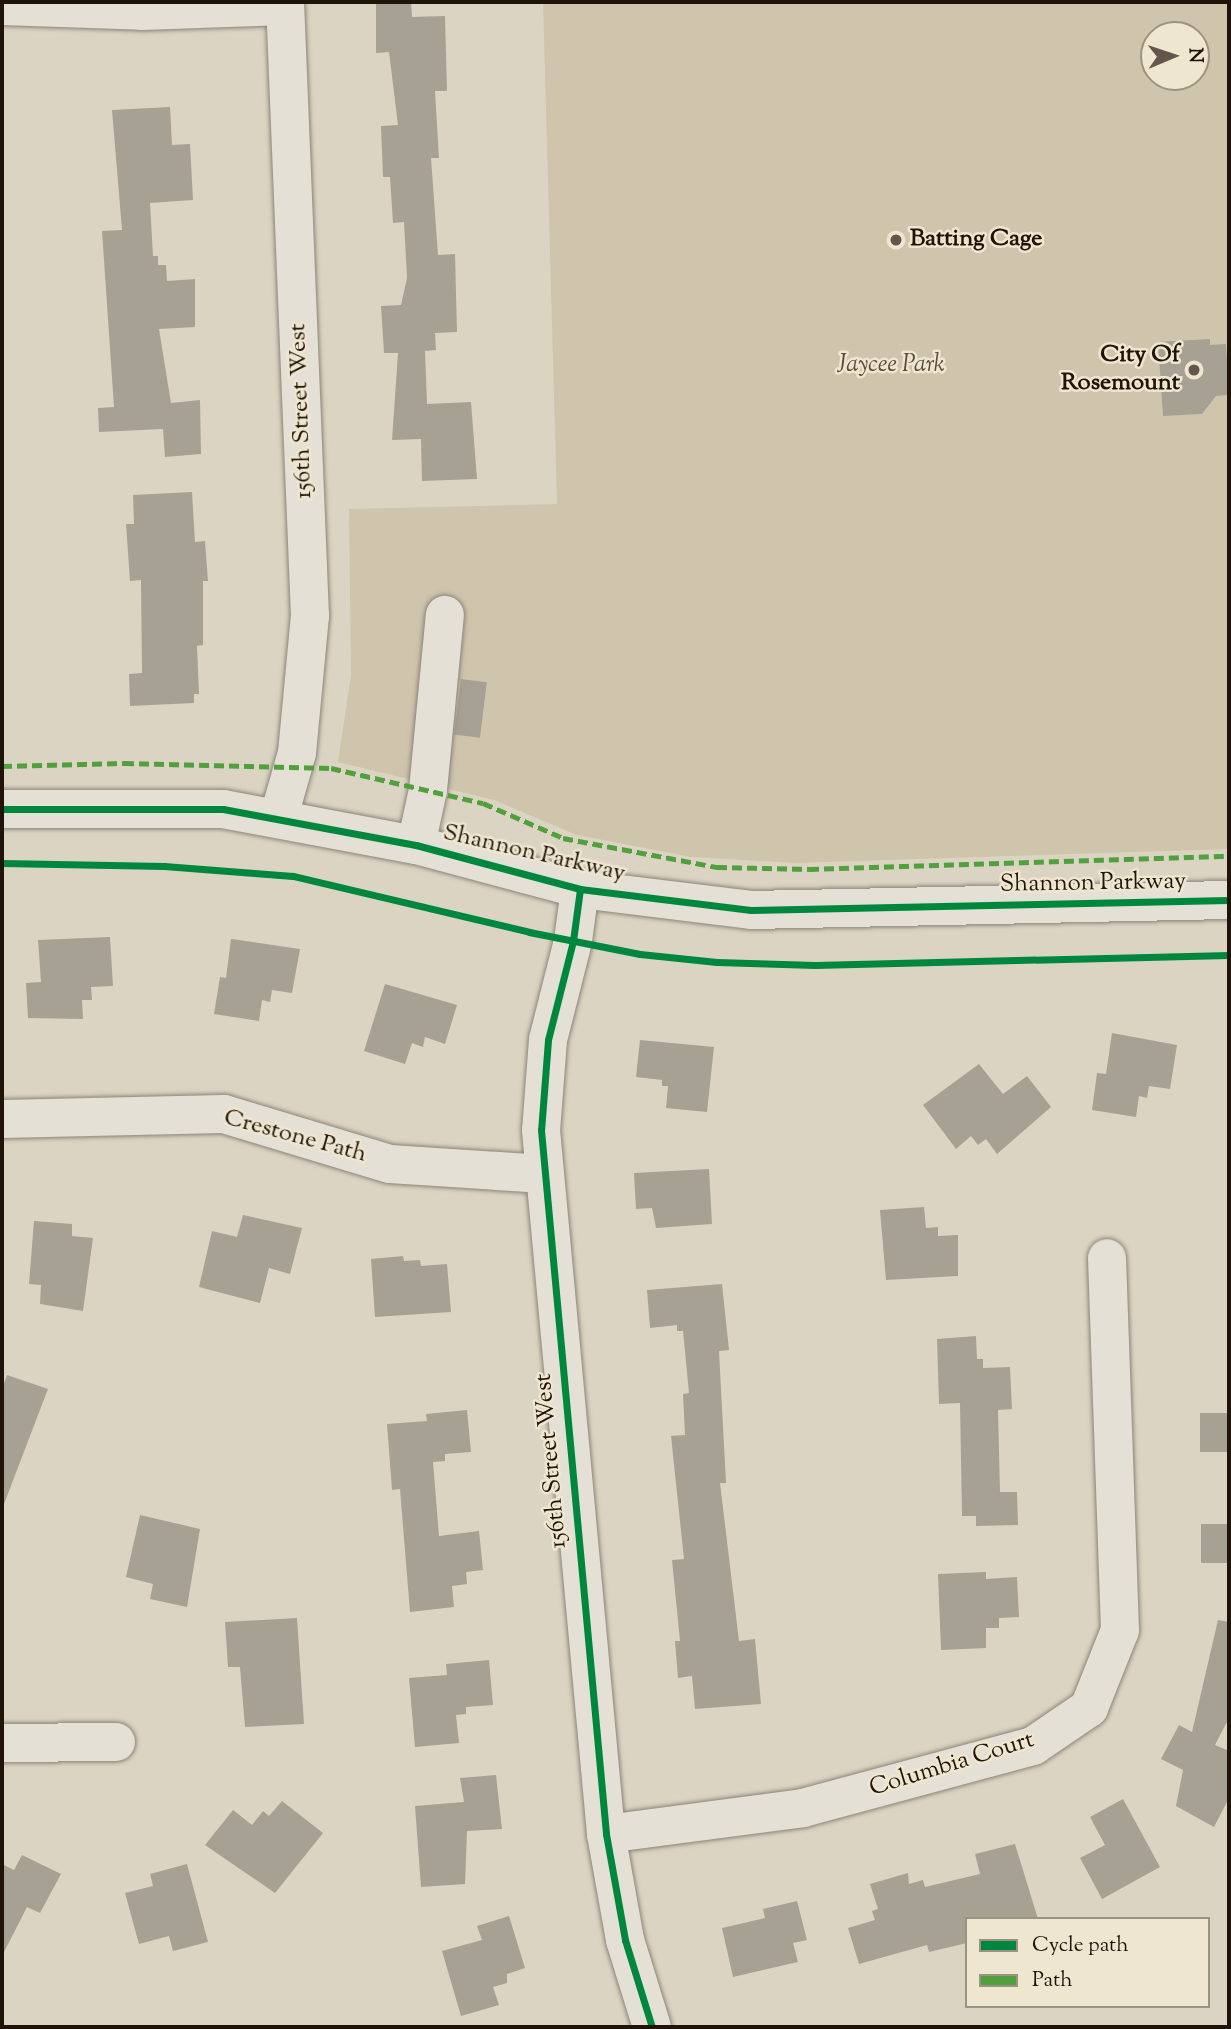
<!DOCTYPE html>
<html>
<head>
<meta charset="utf-8">
<style>
	body { margin:0 }
	#map { position:relative; width:1231px; height:2029px; overflow:hidden; background:#dcd4c2; font-family:"Sorts Mill Goudy",serif }
	div>[style] { position:absolute }
	.green>* { inset:0; background:#cfc4ac }
	.building>* { inset:0; background:#a7a194; transform-origin:0 0 }
	.roads { filter:drop-shadow(0 0 2px #8b8579) drop-shadow(0 0 2px #8b8579) }
	.minor>* { height:38px; margin:-19px; padding:0 19px; transform-origin:19px; border-radius:19px; background:#e4e0d6 }
	.quiet>* { height:5px; margin-top:-2.5px; transform-origin:0; background:repeating-linear-gradient(90deg,#50a03e 0 10px,transparent 0 15px) }
	.cycleway>* { height:7px; margin:-3.5px; padding:0 3.5px; transform-origin:3.5px; border-radius:3.5px; background:#00873e }
	.dots>* { width:19px; height:19px; translate:-50% -50%; box-sizing:border-box; border:4px solid #efe6d0; border-radius:50% }
	span { translate:-50% -50%; white-space:nowrap; text-align:center; line-height:1.15; -webkit-text-stroke:5px #efe6d0; paint-order:stroke }
	.poi-label { font-size:24px; color:#20140a; font-weight:700 }
	.left { translate:0 -50%; text-align:left }
	.right { translate:-100% -50%; text-align:right }
	.park-label { font-size:24px; color:#594d3c; font-style:italic }
	.street-label { font-size:24px; color:#20140a }
	.frame { position:absolute; inset:0; border:4px solid #20140a; pointer-events:none }
	.legend { position:absolute; left:965px; top:1917px; width:245px; height:91px; box-sizing:border-box; background:#efe6d0; border:2px solid #9c9281; margin:0; padding:9px 12px; list-style:none; font-size:21px; color:#20140a }
	.legend li { display:flex; align-items:center; gap:14px; height:35px }
	.legend b { width:35px; border:2px solid #9c9281 }
	.north { position:absolute; left:1140px; top:21px; width:70px; height:70px; box-sizing:border-box; background:#efe6d0; border:2px solid #9c9281; border-radius:50%; rotate:88deg; font-size:19px; font-weight:700; line-height:28px; text-align:center; color:#20140a }
	.north::after { content:''; display:block; margin:auto; width:24px; height:32px; background:#62574a; clip-path:polygon(50% 0,100% 100%,50% 72%,0 100%) }
</style>
</head>
<body>
<div id="map">
	<div class="green">
		<i style="clip-path:polygon(evenodd,543px 2px,1229px 2px,1229px 849px,795px 863px,691px 857px,577px 835px,494px 800px,338px 762px,351px 675px,349px 509px,557px 504px,543px 2px,1154px 35px,1196px 35px,1196px 77px,1154px 77px,1154px 35px)"></i>
	</div>
	<div class="building">
		<i style="clip-path:polygon(376px 2px,411px 2px,412px 17px,445px 16px,447px 91px,435px 91px,439px 158px,431px 158px,438px 255px,455px 254px,457px 332px,435px 333px,436px 350px,425px 351px,427px 404px,471px 402px,477px 479px,422px 481px,421px 439px,392px 440px,398px 353px,384px 353px,381px 306px,401px 305px,407px 278px,404px 222px,393px 223px,390px 177px,383px 177px,381px 126px,398px 125px,389px 52px,376px 53px)"></i>
		<i style="clip-path:polygon(170px 107px,172px 145px,190px 144px,193px 200px,150px 203px,153px 256px,158px 256px,158px 265px,166px 265px,167px 281px,195px 279px,195px 327px,159px 329px,171px 403px,200px 400px,201px 454px,165px 457px,163px 429px,99px 432px,98px 408px,114px 407px,102px 231px,122px 230px,112px 110px)"></i>
		<i style="clip-path:polygon(1210px 339px,1210px 345px,1226px 344px,1229px 395px,1216px 396px,1202px 414px,1163px 416px,1158px 342px)"></i>
		<i style="clip-path:polygon(192px 492px,195px 542px,205px 541px,208px 581px,203px 581px,203px 645px,197px 646px,199px 694px,194px 694px,194px 703px,130px 706px,129px 674px,142px 673px,141px 580px,130px 581px,126px 524px,134px 524px,133px 495px)"></i>
		<i style="left:461px;top:679px;width:26px;height:56px;rotate:7deg"></i>
		<i style="clip-path:polygon(110px 937px,113px 986px,91px 987px,92px 1000px,82px 1000px,83px 1019px,28px 1018px,26px 983px,41px 982px,38px 940px)"></i>
		<i style="clip-path:polygon(231px 939px,300px 949px,292px 993px,272px 990px,270px 1002px,262px 1000px,259px 1021px,214px 1014px,220px 977px,226px 978px)"></i>
		<i style="clip-path:polygon(385px 984px,457px 1005px,445px 1044px,425px 1037px,423px 1047px,412px 1043px,405px 1064px,364px 1051px)"></i>
		<i style="clip-path:polygon(1112px 1033px,1177px 1045px,1170px 1089px,1149px 1086px,1147px 1098px,1139px 1096px,1136px 1117px,1092px 1110px,1097px 1073px,1106px 1074px)"></i>
		<i style="clip-path:polygon(640px 1040px,714px 1047px,707px 1112px,666px 1108px,668px 1086px,662px 1086px,662px 1080px,636px 1077px)"></i>
		<i style="clip-path:polygon(979px 1064px,1003px 1094px,1027px 1076px,1051px 1107px,997px 1154px,986px 1139px,978px 1145px,971px 1136px,956px 1149px,923px 1105px)"></i>
		<i style="clip-path:polygon(709px 1169px,712px 1224px,656px 1228px,652px 1208px,636px 1209px,634px 1173px)"></i>
		<i style="clip-path:polygon(924px 1207px,926px 1228px,938px 1227px,938px 1236px,958px 1235px,958px 1276px,886px 1280px,880px 1210px)"></i>
		<i style="clip-path:polygon(243px 1215px,302px 1228px,290px 1274px,269px 1268px,260px 1303px,199px 1287px,212px 1231px,237px 1237px)"></i>
		<i style="clip-path:polygon(34px 1221px,72px 1224px,72px 1236px,93px 1238px,83px 1311px,40px 1304px,41px 1285px,29px 1284px)"></i>
		<i style="clip-path:polygon(403px 1256px,404px 1261px,420px 1260px,421px 1266px,447px 1264px,451px 1312px,375px 1317px,371px 1259px)"></i>
		<i style="clip-path:polygon(722px 1284px,729px 1350px,719px 1351px,726px 1483px,720px 1483px,739px 1641px,755px 1639px,761px 1704px,695px 1709px,692px 1676px,678px 1678px,675px 1641px,680px 1641px,672px 1560px,684px 1559px,671px 1436px,685px 1435px,683px 1394px,689px 1393px,683px 1331px,677px 1331px,677px 1325px,650px 1328px,647px 1290px)"></i>
		<i style="clip-path:polygon(976px 1336px,977px 1359px,983px 1359px,983px 1368px,1010px 1367px,1012px 1409px,998px 1410px,1000px 1492px,1017px 1492px,1018px 1525px,976px 1526px,976px 1516px,962px 1516px,960px 1403px,939px 1404px,937px 1339px)"></i>
		<i style="clip-path:polygon(7px 1375px,48px 1389px,4px 1504px,2px 1389px)"></i>
		<i style="clip-path:polygon(467px 1410px,471px 1452px,445px 1454px,445px 1461px,433px 1462px,439px 1536px,479px 1531px,483px 1570px,466px 1572px,467px 1584px,452px 1586px,454px 1607px,410px 1612px,400px 1489px,392px 1490px,387px 1424px,427px 1421px,426px 1414px)"></i>
		<i style="left:1229px;top:1413px;width:39px;height:29px;rotate:90deg"></i>
		<i style="clip-path:polygon(140px 1515px,200px 1529px,187px 1607px,150px 1599px,153px 1584px,126px 1577px)"></i>
		<i style="left:1229px;top:1524px;width:39px;height:28px;rotate:90deg"></i>
		<i style="clip-path:polygon(986px 1572px,986px 1579px,1017px 1577px,1019px 1617px,999px 1618px,999px 1628px,986px 1628px,986px 1648px,941px 1650px,938px 1574px)"></i>
		<i style="clip-path:polygon(297px 1618px,304px 1724px,245px 1727px,240px 1667px,228px 1667px,225px 1622px)"></i>
		<i style="clip-path:polygon(1218px 1620px,1229px 1622px,1229px 1718px,1215px 1745px,1229px 1751px,1229px 1798px,1214px 1827px,1176px 1806px,1183px 1770px,1161px 1759px,1179px 1725px,1192px 1732px)"></i>
		<i style="clip-path:polygon(489px 1660px,493px 1705px,466px 1707px,466px 1714px,456px 1715px,459px 1743px,415px 1747px,409px 1678px,447px 1675px,446px 1664px)"></i>
		<i style="clip-path:polygon(496px 1775px,502px 1829px,467px 1831px,465px 1884px,421px 1887px,415px 1806px,464px 1802px,460px 1778px)"></i>
		<i style="clip-path:polygon(1123px 1799px,1160px 1867px,1102px 1899px,1080px 1858px,1105px 1845px,1090px 1817px)"></i>
		<i style="clip-path:polygon(282px 1801px,323px 1833px,275px 1893px,205px 1845px,233px 1810px,252px 1825px,263px 1811px,269px 1816px)"></i>
		<i style="clip-path:polygon(1015px 1844px,1038px 1919px,967px 1919px,967px 1943px,929px 1952px,927px 1945px,859px 1964px,848px 1928px,875px 1920px,872px 1911px,878px 1909px,870px 1884px,908px 1873px,909px 1884px,923px 1880px,925px 1887px,980px 1874px,975px 1854px)"></i>
		<i style="clip-path:polygon(22px 1855px,61px 1874px,40px 1913px,27px 1907px,2px 1956px,2px 1864px,14px 1870px)"></i>
		<i style="clip-path:polygon(187px 1864px,208px 1942px,173px 1951px,169px 1936px,139px 1944px,125px 1893px,153px 1886px,150px 1874px)"></i>
		<i style="clip-path:polygon(797px 1901px,807px 1940px,793px 1943px,798px 1962px,733px 1977px,722px 1928px,765px 1918px,763px 1909px)"></i>
		<i style="clip-path:polygon(509px 1916px,525px 1968px,507px 1974px,507px 1983px,493px 1987px,499px 2005px,461px 2016px,442px 1951px,482px 1940px,477px 1926px)"></i>
	</div>
	<div class="roads">
		<div class="minor">
			<i style="left:2px;top:6px;width:140px;rotate:2deg"></i>
			<i style="left:142px;top:11px;width:143px;rotate:-2deg"></i>
			<i style="left:2px;top:809px;width:221px"></i>
			<i style="left:223px;top:809px;width:196px;rotate:10.6deg"></i>
			<i style="left:416px;top:845px;width:170px;rotate:15deg"></i>
			<i style="left:580px;top:889px;width:172px;rotate:7deg"></i>
			<i style="left:751px;top:910px;width:478px;rotate:-1.2deg"></i>
			<i style="left:279px;top:816px;width:66px;rotate:-74.1deg"></i>
			<i style="left:297px;top:753px;width:138px;rotate:-84.6deg"></i>
			<i style="left:310px;top:616px;width:615px;rotate:-92.33deg"></i>
			<i style="left:416px;top:845px;width:56px;rotate:-77.7deg"></i>
			<i style="left:428px;top:790px;width:176px;rotate:-84.5deg"></i>
			<i style="left:580px;top:889px;width:52px;rotate:97.7deg"></i>
			<i style="left:573px;top:941px;width:102px;rotate:104.2deg"></i>
			<i style="left:548px;top:1040px;width:90px;rotate:94.4deg"></i>
			<i style="left:541px;top:1130px;width:707px;rotate:84.72deg"></i>
			<i style="left:606px;top:1834px;width:108px;rotate:79.8deg"></i>
			<i style="left:625px;top:1940px;width:91px;rotate:72.8deg"></i>
			<i style="left:2px;top:1119px;width:222px;rotate:-1.3deg"></i>
			<i style="left:224px;top:1114px;width:173px;rotate:16.8deg"></i>
			<i style="left:390px;top:1164px;width:155px;rotate:3.7deg"></i>
			<i style="left:2px;top:1743px;width:114px;rotate:-0.5deg"></i>
			<i style="left:606px;top:1834px;width:199px;rotate:-7.5deg"></i>
			<i style="left:803px;top:1808px;width:238px;rotate:-15.1deg"></i>
			<i style="left:1033px;top:1746px;width:68px;rotate:-34.2deg"></i>
			<i style="left:1089px;top:1708px;width:84px;rotate:-68.3deg"></i>
			<i style="left:1120px;top:1630px;width:372px;rotate:-92deg"></i>
		</div>
	</div>
	<div class="quiet">
		<i style="left:2px;top:766px;width:122px;rotate:-1.4deg"></i>
		<i style="left:124px;top:763px;width:207px;rotate:1.4deg"></i>
		<i style="left:331px;top:768px;width:156px;rotate:13deg"></i>
		<i style="left:483px;top:803px;width:87px;rotate:23.6deg"></i>
		<i style="left:563px;top:838px;width:157px;rotate:10.7deg"></i>
		<i style="left:717px;top:867px;width:92px;rotate:1.2deg"></i>
		<i style="left:809px;top:869px;width:420px;rotate:-1.8deg"></i>
	</div>
	<div class="cycleway">
		<i style="left:2px;top:809px;width:221px"></i>
		<i style="left:223px;top:809px;width:196px;rotate:10.6deg"></i>
		<i style="left:416px;top:845px;width:170px;rotate:15deg"></i>
		<i style="left:580px;top:889px;width:172px;rotate:7deg"></i>
		<i style="left:751px;top:910px;width:478px;rotate:-1.2deg"></i>
		<i style="left:2px;top:863px;width:162px;rotate:1.1deg"></i>
		<i style="left:164px;top:866px;width:129px;rotate:4.4deg"></i>
		<i style="left:293px;top:876px;width:243px;rotate:13.3deg"></i>
		<i style="left:529px;top:932px;width:113px;rotate:11.2deg"></i>
		<i style="left:640px;top:954px;width:77px;rotate:5.9deg"></i>
		<i style="left:717px;top:962px;width:98px;rotate:1.8deg"></i>
		<i style="left:815px;top:965px;width:414px;rotate:-1.4deg"></i>
		<i style="left:580px;top:889px;width:52px;rotate:97.7deg"></i>
		<i style="left:573px;top:941px;width:102px;rotate:104.2deg"></i>
		<i style="left:548px;top:1040px;width:90px;rotate:94.4deg"></i>
		<i style="left:541px;top:1130px;width:707px;rotate:84.72deg"></i>
		<i style="left:606px;top:1834px;width:108px;rotate:79.8deg"></i>
		<i style="left:625px;top:1940px;width:91px;rotate:72.8deg"></i>
	</div>
	<div class="dots">
		<i style="left:896px;top:240px;background:#62574a"></i>
		<i style="left:1194px;top:370px;background:#62574a"></i>
	</div>
	<div class="poi-label">
		<span class="left" style="left:910px;top:240px">Batting Cage</span>
		<span class="right" style="left:1180px;top:370px">City Of<br>Rosemount</span>
	</div>
	<div class="park-label">
		<span style="left:891px;top:366px">Jaycee Park</span>
	</div>
	<div class="street-label">
		<span style="left:302px;top:411px;rotate:-92deg">156th Street West</span>
		<span style="left:534px;top:854px;rotate:13deg">Shannon Parkway</span>
		<span style="left:1093px;top:884px;rotate:-1deg">Shannon Parkway</span>
		<span style="left:295px;top:1137px;rotate:15deg">Crestone Path</span>
		<span style="left:552px;top:1461px;rotate:-95deg">156th Street West</span>
		<span style="left:952px;top:1765px;rotate:-17deg">Columbia Court</span>
	</div>
	<div class="frame"></div>
	<ul class="legend">
	<li><b style="height:9px;background:#00873e"></b>Cycle path</li>
	<li><b style="height:9px;background:#50a03e"></b>Path</li>
	</ul>
	<div class="north">N</div>
</div>
</body>
</html>
